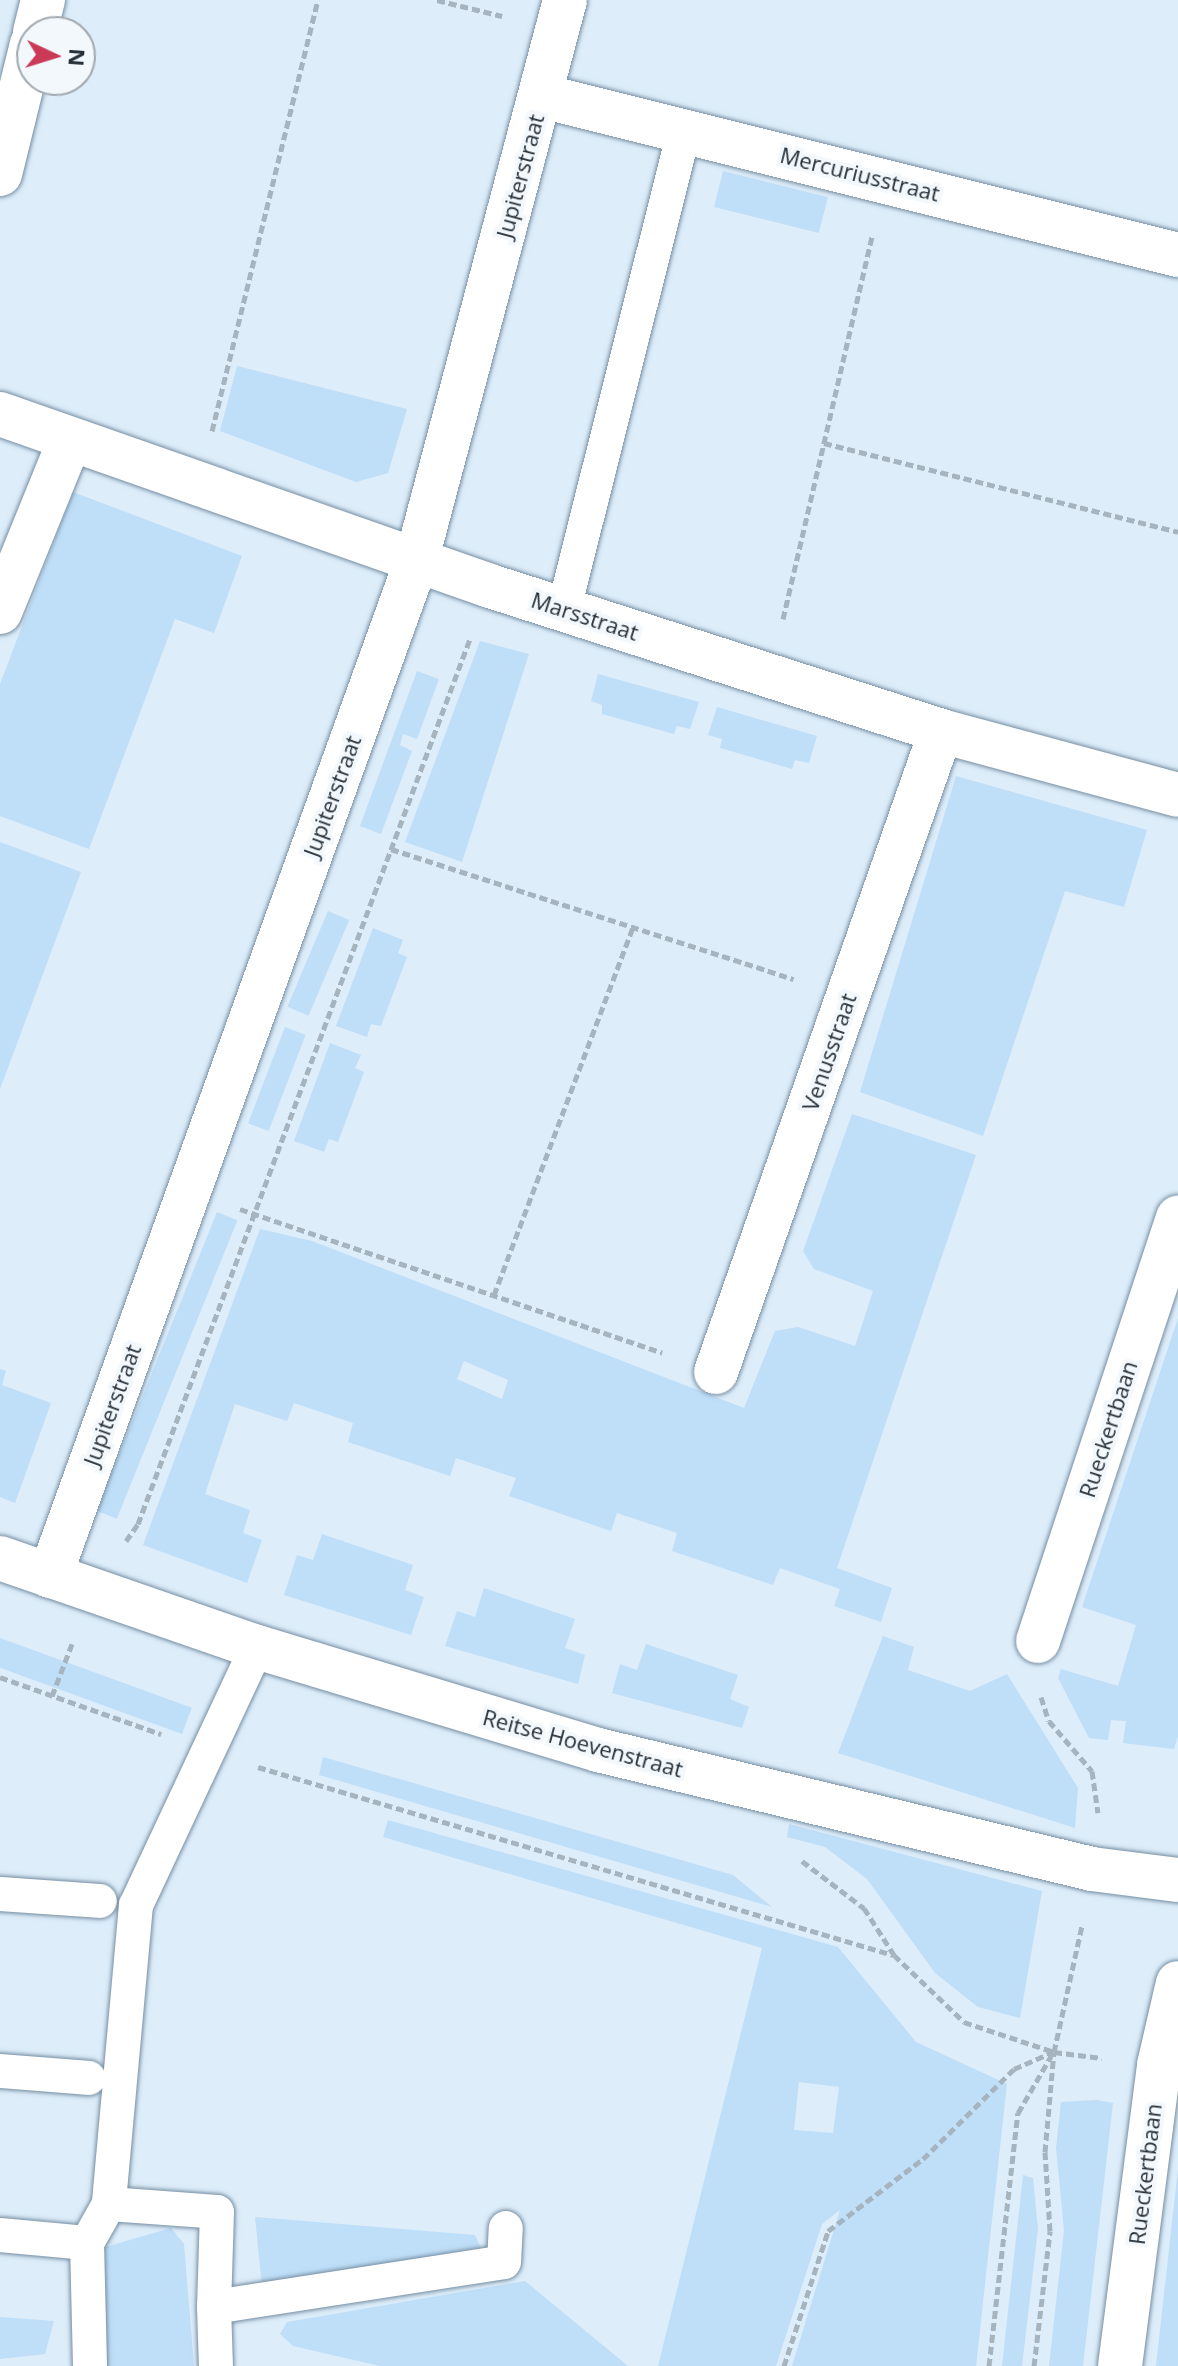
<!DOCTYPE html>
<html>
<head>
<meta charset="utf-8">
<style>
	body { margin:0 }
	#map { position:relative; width:1178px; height:2366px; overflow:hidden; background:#ddedfa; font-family:"Open Sans",sans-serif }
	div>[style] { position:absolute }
	.green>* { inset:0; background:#bfdef8; transform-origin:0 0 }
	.path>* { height:5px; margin-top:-2.5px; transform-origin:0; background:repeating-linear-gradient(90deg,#a6b4bf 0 8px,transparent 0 12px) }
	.roads { filter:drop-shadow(0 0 2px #758ea2) drop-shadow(0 0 2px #758ea2) }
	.lane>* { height:34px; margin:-17px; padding:0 17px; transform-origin:17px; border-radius:17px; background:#fff }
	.street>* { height:44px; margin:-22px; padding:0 22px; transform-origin:22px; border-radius:22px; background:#fff }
	.secondary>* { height:44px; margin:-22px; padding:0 22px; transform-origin:22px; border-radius:22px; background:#fff }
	span { translate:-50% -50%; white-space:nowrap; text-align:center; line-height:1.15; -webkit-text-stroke:8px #f3f8fd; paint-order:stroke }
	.street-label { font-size:22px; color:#263038 }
	.north { position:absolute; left:16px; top:16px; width:80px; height:80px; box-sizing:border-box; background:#f3f8fd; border:2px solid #a1a8ae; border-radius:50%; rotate:94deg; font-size:22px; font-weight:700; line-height:32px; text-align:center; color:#263038 }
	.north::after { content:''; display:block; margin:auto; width:28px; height:36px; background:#ca3a56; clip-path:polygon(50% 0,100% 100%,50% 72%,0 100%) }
</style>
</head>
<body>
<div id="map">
	<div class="green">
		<i style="left:723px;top:171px;width:108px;height:37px;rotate:14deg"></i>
		<i style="clip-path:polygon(237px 366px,407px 409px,388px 473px,356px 482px,220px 431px)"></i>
		<i style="clip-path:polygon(73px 492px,242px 556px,214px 633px,175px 619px,89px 849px,0 816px,0 684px)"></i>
		<i style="clip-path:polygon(480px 641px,529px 654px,462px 862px,405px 842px)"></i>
		<i style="clip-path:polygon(417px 671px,439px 679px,417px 739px,403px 734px,400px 745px,412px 751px,381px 834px,360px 826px)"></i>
		<i style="clip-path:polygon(598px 674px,699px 702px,690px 729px,677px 726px,674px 734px,602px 714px,602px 705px,591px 701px)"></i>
		<i style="clip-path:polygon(717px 707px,817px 736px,809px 763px,795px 760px,792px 769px,720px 748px,722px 739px,708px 735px)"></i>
		<i style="clip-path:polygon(956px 776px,1147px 830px,1124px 907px,1065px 891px,983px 1136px,860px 1092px)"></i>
		<i style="clip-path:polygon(0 842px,81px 872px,0 1089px)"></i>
		<i style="left:328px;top:911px;width:23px;height:104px;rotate:23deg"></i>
		<i style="clip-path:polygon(373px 928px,403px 940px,398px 953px,407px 957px,381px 1026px,371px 1024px,367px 1037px,336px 1026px)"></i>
		<i style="left:285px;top:1027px;width:22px;height:103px;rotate:21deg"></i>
		<i style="clip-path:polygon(330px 1043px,361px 1055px,355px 1068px,364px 1072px,338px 1142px,329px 1139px,324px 1152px,294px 1141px)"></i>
		<i style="clip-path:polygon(evenodd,852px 1114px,976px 1155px,837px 1568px,892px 1588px,881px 1622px,834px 1606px,840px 1589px,780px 1568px,773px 1585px,672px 1551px,677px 1533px,617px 1513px,611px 1531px,509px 1496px,516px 1478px,456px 1458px,450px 1476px,348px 1442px,353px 1423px,294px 1403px,287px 1421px,235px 1404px,205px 1494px,250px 1510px,243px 1533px,262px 1540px,247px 1583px,143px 1545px,260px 1229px,312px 1241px,744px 1408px,775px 1331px,798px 1327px,855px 1346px,873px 1291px,814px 1269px,803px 1251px,852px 1114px,464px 1361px,508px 1380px,502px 1399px,457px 1379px,464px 1361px)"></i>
		<i style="left:217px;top:1212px;width:22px;height:322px;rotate:22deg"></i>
		<i style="clip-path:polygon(1178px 1318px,1178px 1736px,1174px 1749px,1123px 1743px,1126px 1721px,1111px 1720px,1108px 1740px,1089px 1738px,1058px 1678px,1061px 1669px,1118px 1686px,1136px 1625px,1082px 1607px)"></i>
		<i style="clip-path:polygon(0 1369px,6px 1371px,2px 1385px,51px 1403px,15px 1503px,0 1497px)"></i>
		<i style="clip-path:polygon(322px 1534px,413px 1565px,405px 1590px,424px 1597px,411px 1635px,284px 1595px,297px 1555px,313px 1560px)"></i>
		<i style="clip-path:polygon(484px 1588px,575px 1619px,565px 1648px,585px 1655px,578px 1684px,445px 1646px,457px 1611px,475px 1617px)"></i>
		<i style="clip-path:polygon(883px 1636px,914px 1647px,908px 1670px,970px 1691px,1007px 1674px,1078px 1788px,1075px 1828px,838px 1753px)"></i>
		<i style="left:0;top:1638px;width:204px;height:28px;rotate:20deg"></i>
		<i style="clip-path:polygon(646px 1644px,738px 1675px,730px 1699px,749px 1707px,742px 1728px,612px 1693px,620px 1664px,637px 1670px)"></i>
		<i style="clip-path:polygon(323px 1757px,733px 1875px,772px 1907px,319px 1775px)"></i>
		<i style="clip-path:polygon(evenodd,388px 1820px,838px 1947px,916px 2042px,1007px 2084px,976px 2366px,792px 2366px,840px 2210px,822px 2224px,776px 2366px,658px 2366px,762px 1948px,383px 1837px,388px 1820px,799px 2082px,839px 2087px,833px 2133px,794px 2130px,799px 2082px)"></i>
		<i style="clip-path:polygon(789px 1824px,1042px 1891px,1020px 2018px,978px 2007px,935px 1973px,867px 1879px,825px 1847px,787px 1837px)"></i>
		<i style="clip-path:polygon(1097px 2100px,1113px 2103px,1083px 2366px,1049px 2366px,1064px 2230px,1056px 2148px,1061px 2102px)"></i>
		<i style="clip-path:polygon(1178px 2169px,1178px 2366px,1156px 2366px)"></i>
		<i style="clip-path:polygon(1023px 2175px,1033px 2178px,1038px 2229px,1022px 2366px,1002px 2366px)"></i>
		<i style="clip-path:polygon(255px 2217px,475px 2235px,481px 2248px,473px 2258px,262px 2286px)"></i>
		<i style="clip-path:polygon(171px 2228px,184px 2244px,194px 2366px,106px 2366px,102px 2248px)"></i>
		<i style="clip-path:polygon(525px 2281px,628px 2366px,380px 2366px,293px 2346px,280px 2334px,287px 2322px)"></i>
		<i style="clip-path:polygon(0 2317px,54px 2321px,45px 2354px,0 2359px)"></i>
	</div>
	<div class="path">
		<i style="left:437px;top:0;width:67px;rotate:13.8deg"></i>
		<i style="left:212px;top:431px;width:444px;rotate:-76.2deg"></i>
		<i style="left:824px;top:443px;width:365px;rotate:14.1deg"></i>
		<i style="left:783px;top:619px;width:393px;rotate:-76.9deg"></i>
		<i style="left:391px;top:849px;width:423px;rotate:17.9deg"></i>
		<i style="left:240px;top:1209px;width:446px;rotate:18.8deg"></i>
		<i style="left:494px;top:1295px;width:393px;rotate:-69.3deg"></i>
		<i style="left:126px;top:1541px;width:21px;rotate:-55deg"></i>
		<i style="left:138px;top:1524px;width:945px;rotate:-69.44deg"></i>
		<i style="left:0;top:1677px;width:171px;rotate:19.5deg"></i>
		<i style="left:52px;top:1696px;width:56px;rotate:-69deg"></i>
		<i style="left:1041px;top:1697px;width:25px;rotate:72deg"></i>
		<i style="left:1049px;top:1721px;width:66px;rotate:49.3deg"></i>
		<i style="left:1092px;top:1771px;width:42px;rotate:81.9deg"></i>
		<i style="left:258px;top:1767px;width:662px;rotate:16.49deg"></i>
		<i style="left:802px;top:1861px;width:78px;rotate:37.2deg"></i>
		<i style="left:864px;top:1908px;width:56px;rotate:57.4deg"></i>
		<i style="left:894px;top:1955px;width:97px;rotate:43.7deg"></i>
		<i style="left:964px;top:2022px;width:95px;rotate:18.4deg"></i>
		<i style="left:1054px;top:2052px;width:48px;rotate:7.1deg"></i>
		<i style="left:784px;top:2366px;width:142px;rotate:-71.9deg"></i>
		<i style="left:828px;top:2231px;width:119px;rotate:-37.2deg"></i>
		<i style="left:923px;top:2159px;width:128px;rotate:-44.7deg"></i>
		<i style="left:1014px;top:2069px;width:43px;rotate:-23.6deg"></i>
		<i style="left:989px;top:2366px;width:255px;rotate:-83.5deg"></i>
		<i style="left:1018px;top:2113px;width:66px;rotate:-59.9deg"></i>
		<i style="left:1034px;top:2366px;width:136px;rotate:-83.2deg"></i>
		<i style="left:1050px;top:2231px;width:79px;rotate:-93.6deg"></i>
		<i style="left:1045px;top:2152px;width:100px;rotate:-84.9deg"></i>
		<i style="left:1054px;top:2052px;width:129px;rotate:-77.5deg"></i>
	</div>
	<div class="roads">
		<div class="lane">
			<i style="left:564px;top:609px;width:494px;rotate:-75.9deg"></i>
			<i style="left:257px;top:1647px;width:285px;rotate:115.1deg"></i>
			<i style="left:136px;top:1905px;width:300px;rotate:95.2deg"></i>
			<i style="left:109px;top:2204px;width:108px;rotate:4.2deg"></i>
			<i style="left:217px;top:2212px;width:95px;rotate:91.8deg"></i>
			<i style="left:214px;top:2307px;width:293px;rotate:-8.8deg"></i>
			<i style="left:504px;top:2262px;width:34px;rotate:-87deg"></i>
			<i style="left:0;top:1894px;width:100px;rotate:4deg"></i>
			<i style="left:0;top:2071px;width:89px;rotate:4.5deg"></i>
			<i style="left:0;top:2235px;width:87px;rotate:5.3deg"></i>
			<i style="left:87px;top:2243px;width:45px;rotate:-60.6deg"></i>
			<i style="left:87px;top:2243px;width:123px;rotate:88.6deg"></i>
			<i style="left:214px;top:2307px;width:59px;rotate:88.1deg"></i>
		</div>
		<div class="street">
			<i style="left:35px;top:32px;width:33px;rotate:-76deg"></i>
			<i style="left:542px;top:96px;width:656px;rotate:14.04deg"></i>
			<i style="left:0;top:174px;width:134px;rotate:-76.2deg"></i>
			<i style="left:0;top:414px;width:519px;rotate:19.34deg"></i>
			<i style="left:490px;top:586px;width:474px;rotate:17.8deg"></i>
			<i style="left:941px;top:731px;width:245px;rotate:15.1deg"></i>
			<i style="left:0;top:612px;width:183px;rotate:-67.9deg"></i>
			<i style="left:716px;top:1372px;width:679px;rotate:-70.66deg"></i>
			<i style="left:0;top:1558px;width:272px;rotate:19.1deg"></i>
			<i style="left:257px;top:1647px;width:356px;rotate:16.8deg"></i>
			<i style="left:598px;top:1750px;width:508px;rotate:13.54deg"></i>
			<i style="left:1092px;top:1869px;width:87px;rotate:7.3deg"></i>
			<i style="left:50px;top:1576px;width:1078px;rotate:-70.15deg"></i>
			<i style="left:416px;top:562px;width:581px;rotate:-75.15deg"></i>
			<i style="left:1038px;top:1641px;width:446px;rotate:-71.7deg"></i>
		</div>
		<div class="secondary">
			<i style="left:1120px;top:2366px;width:304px;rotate:-82.6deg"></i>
			<i style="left:1159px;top:2065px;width:84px;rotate:-77deg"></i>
		</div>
	</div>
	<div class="street-label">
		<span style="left:860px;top:174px;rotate:14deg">Mercuriusstraat</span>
		<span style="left:520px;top:176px;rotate:-75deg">Jupiterstraat</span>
		<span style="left:585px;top:616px;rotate:18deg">Marsstraat</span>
		<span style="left:332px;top:796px;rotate:-70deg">Jupiterstraat</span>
		<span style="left:829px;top:1052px;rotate:-71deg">Venusstraat</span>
		<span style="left:112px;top:1405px;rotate:-70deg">Jupiterstraat</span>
		<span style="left:1108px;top:1429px;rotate:-72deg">Rueckertbaan</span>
		<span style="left:583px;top:1743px;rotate:15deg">Reitse Hoevenstraat</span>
		<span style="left:1145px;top:2174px;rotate:-83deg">Rueckertbaan</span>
	</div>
	<div class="north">N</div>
</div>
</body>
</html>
